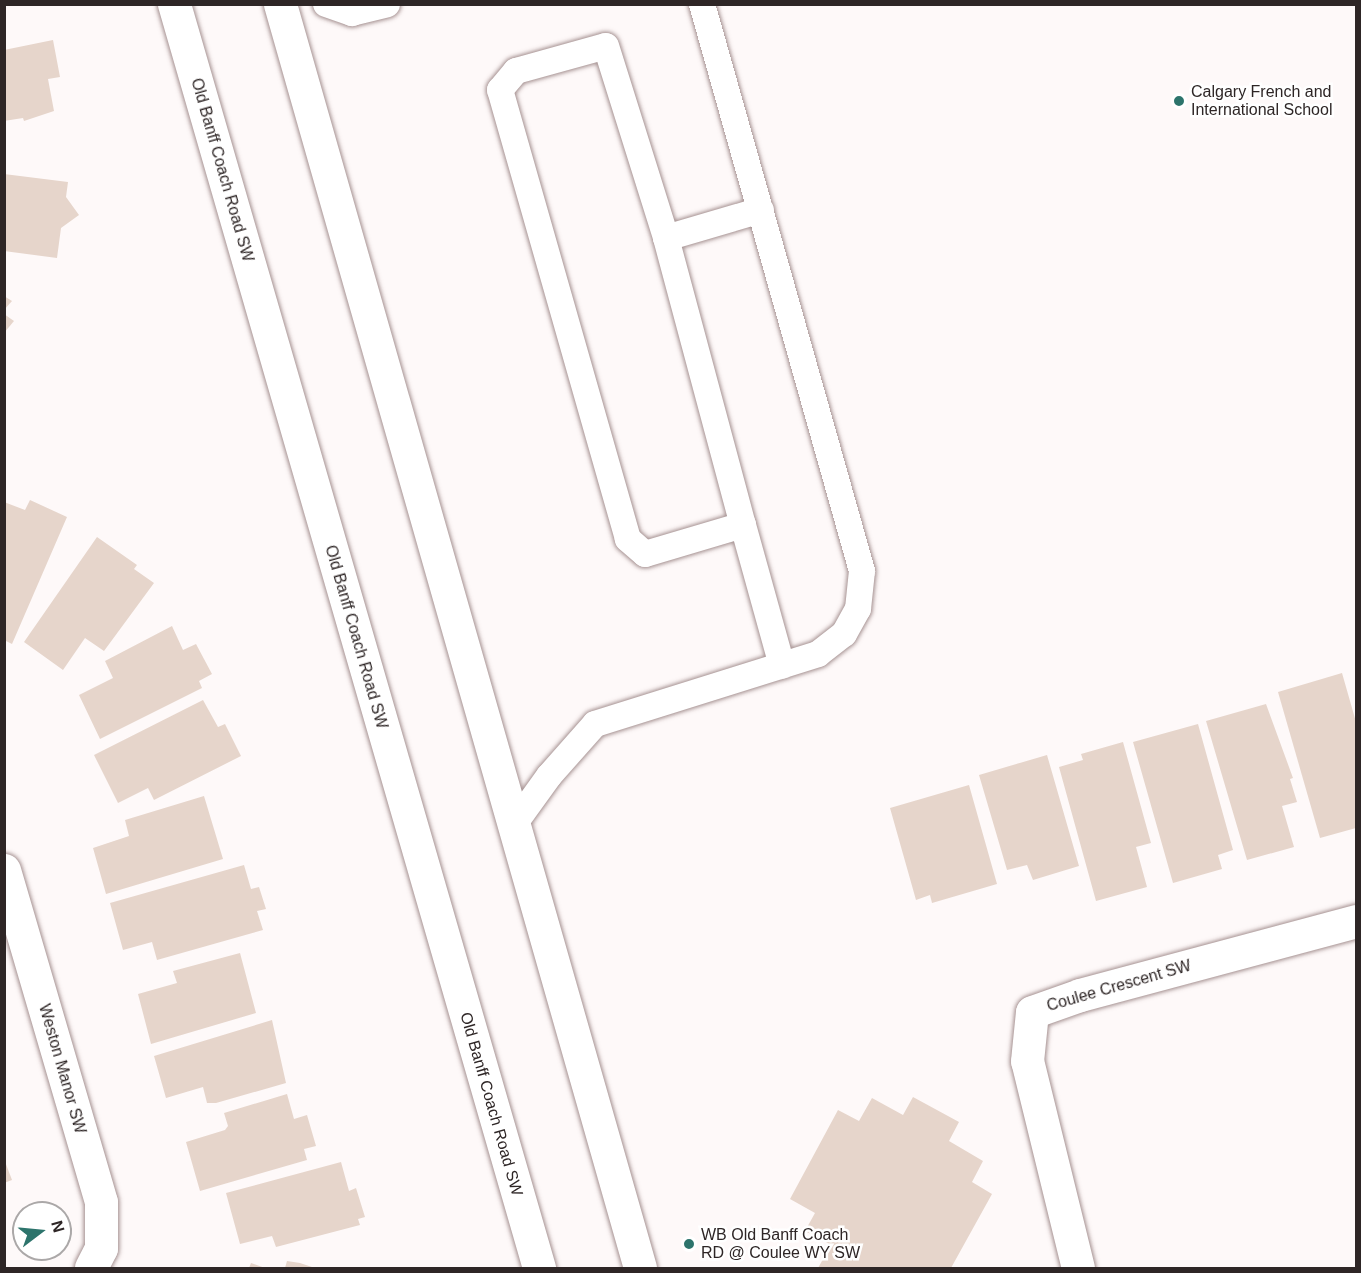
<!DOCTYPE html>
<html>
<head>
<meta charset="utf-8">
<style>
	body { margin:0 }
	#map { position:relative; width:1361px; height:1273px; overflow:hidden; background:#fef9f9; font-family:Arial,sans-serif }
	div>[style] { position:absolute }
	.building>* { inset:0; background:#e6d5cb }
	.roads { filter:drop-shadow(0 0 2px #a69292) drop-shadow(0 0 2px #a69292) }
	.service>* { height:26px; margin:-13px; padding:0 13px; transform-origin:13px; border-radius:13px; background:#fff }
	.minor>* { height:33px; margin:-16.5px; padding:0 16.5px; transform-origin:16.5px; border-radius:16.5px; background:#fff }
	.secondary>* { height:33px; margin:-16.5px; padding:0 16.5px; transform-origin:16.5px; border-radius:16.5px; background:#fff }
	.dots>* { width:16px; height:16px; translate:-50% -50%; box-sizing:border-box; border:3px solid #fff; border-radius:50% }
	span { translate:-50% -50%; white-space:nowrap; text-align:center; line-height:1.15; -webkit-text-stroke:5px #fff; paint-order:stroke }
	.poi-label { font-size:16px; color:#2e2626 }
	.left { translate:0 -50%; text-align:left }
	.street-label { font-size:16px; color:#2e2626 }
	.frame { position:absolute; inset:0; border:6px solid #2e2626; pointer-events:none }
	.north { position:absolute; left:12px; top:1201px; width:60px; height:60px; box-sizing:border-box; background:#fff; border:2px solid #aba8a8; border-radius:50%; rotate:74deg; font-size:16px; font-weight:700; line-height:24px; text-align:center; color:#2e2626 }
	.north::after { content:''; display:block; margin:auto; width:21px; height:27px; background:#2d746c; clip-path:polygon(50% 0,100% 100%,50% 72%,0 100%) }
</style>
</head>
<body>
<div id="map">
	<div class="building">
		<i style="clip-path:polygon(53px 40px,60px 77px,48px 79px,54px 111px,24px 121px,23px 118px,4px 121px,4px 50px)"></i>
		<i style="clip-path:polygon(4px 174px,68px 182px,66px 197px,79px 215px,61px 228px,57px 258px,4px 251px)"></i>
		<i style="clip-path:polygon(4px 296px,12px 301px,4px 310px)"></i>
		<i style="clip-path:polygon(4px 314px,14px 321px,4px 333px)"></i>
		<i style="clip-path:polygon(30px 500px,67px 517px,12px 644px,4px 640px,4px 502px,25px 510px)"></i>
		<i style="clip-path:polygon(97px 537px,137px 565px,134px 569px,154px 583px,104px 651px,85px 638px,63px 670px,24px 642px)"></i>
		<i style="clip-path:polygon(172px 626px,183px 650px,196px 644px,212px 674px,199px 681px,202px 688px,100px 739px,79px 695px,113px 678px,105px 661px)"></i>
		<i style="clip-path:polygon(1342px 673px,1356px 722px,1356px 828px,1320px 838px,1278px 692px)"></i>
		<i style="clip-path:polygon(203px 700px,218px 727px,225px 724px,241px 756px,154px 800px,148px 788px,118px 803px,94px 755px)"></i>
		<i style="clip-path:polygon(1266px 704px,1293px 778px,1290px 779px,1297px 802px,1282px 806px,1294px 847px,1247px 860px,1206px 721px)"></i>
		<i style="clip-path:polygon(1198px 724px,1233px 850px,1218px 855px,1222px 869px,1173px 883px,1133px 742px)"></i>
		<i style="clip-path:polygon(1123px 742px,1151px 843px,1136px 847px,1147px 887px,1096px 901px,1059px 767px,1083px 760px,1081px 754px)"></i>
		<i style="clip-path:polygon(1047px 755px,1079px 866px,1033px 880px,1027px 865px,1007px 870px,979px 775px)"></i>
		<i style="clip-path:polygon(969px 785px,997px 884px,932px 903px,930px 895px,916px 900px,890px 808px)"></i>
		<i style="clip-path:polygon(204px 796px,223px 859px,106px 894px,93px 848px,129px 836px,125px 820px)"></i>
		<i style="clip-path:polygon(244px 865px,251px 889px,259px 887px,266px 909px,257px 911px,263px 930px,157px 960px,152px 942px,123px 950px,110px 903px)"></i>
		<i style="clip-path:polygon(240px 953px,256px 1013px,151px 1044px,138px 994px,177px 983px,173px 971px)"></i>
		<i style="clip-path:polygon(272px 1020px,286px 1083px,216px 1103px,207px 1103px,203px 1087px,166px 1098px,154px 1056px)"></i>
		<i style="clip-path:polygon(287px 1094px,294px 1119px,307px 1115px,316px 1146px,304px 1149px,307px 1160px,200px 1191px,186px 1142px,225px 1130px,228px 1126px,224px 1113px)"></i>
		<i style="clip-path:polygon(913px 1097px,959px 1122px,949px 1141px,983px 1161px,972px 1182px,992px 1194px,951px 1268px,818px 1268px,831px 1245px,805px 1231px,815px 1213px,790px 1199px,838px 1110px,859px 1121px,872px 1098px,903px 1115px)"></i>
		<i style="clip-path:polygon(4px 1159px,12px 1180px,4px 1183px)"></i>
		<i style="clip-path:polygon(341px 1162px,349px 1191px,356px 1188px,365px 1217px,358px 1219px,360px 1225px,276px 1247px,272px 1236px,240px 1244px,226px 1193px)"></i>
		<i style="clip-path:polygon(287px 1261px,300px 1263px,315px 1268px,285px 1268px)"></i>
		<i style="clip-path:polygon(251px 1263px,265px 1268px,249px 1268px)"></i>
	</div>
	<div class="roads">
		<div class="service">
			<i style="left:326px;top:4px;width:28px;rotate:19deg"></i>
			<i style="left:352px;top:13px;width:36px;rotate:-14deg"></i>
			<i style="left:666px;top:238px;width:297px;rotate:75deg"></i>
			<i style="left:743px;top:525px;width:102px;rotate:163.5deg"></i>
			<i style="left:645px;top:554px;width:23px;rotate:-139deg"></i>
			<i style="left:628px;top:539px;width:467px;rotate:-105.9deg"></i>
			<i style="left:500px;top:90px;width:25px;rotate:-50deg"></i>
			<i style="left:516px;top:71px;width:93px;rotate:-15.5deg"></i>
			<i style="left:606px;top:46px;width:201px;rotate:72.6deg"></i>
			<i style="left:666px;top:238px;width:99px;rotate:-16.4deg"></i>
			<i style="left:743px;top:525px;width:146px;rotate:74.5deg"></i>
			<i style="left:513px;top:826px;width:62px;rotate:-54.2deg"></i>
			<i style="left:549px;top:776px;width:69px;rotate:-48.5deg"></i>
			<i style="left:595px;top:724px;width:234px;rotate:-17.4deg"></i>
			<i style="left:818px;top:654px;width:33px;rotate:-38deg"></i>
			<i style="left:844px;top:634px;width:29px;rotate:-61deg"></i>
			<i style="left:858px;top:609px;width:38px;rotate:-84deg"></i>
			<i style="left:862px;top:571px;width:589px;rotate:-105.76deg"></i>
		</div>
		<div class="minor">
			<i style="left:4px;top:870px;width:346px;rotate:73.7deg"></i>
			<i style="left:101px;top:1202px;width:46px;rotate:90deg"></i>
			<i style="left:101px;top:1248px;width:22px;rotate:117deg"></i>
			<i style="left:1078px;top:1268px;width:213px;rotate:-103.8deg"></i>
			<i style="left:1027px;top:1061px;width:49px;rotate:-84.2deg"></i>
			<i style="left:1032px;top:1012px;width:51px;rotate:-19.5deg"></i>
			<i style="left:1080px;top:995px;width:286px;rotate:-15deg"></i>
		</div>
		<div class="secondary">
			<i style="left:174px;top:4px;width:1316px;rotate:73.89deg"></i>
			<i style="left:280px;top:4px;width:1314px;rotate:74.1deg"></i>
		</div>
	</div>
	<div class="dots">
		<i style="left:1179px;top:101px;background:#2d746c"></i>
		<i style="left:689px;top:1244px;background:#2d746c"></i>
	</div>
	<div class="poi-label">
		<span class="left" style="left:1191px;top:101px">Calgary French and<br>International School</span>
		<span class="left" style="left:701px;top:1244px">WB Old Banff Coach<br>RD @ Coulee WY SW</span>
	</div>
	<div class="street-label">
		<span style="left:222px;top:170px;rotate:74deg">Old Banff Coach Road SW</span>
		<span style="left:356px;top:637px;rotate:74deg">Old Banff Coach Road SW</span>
		<span style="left:1119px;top:986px;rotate:-16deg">Coulee Crescent SW</span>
		<span style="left:62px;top:1069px;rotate:74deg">Weston Manor SW</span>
		<span style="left:491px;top:1104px;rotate:74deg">Old Banff Coach Road SW</span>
	</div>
	<div class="frame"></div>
	<div class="north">N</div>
</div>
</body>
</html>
